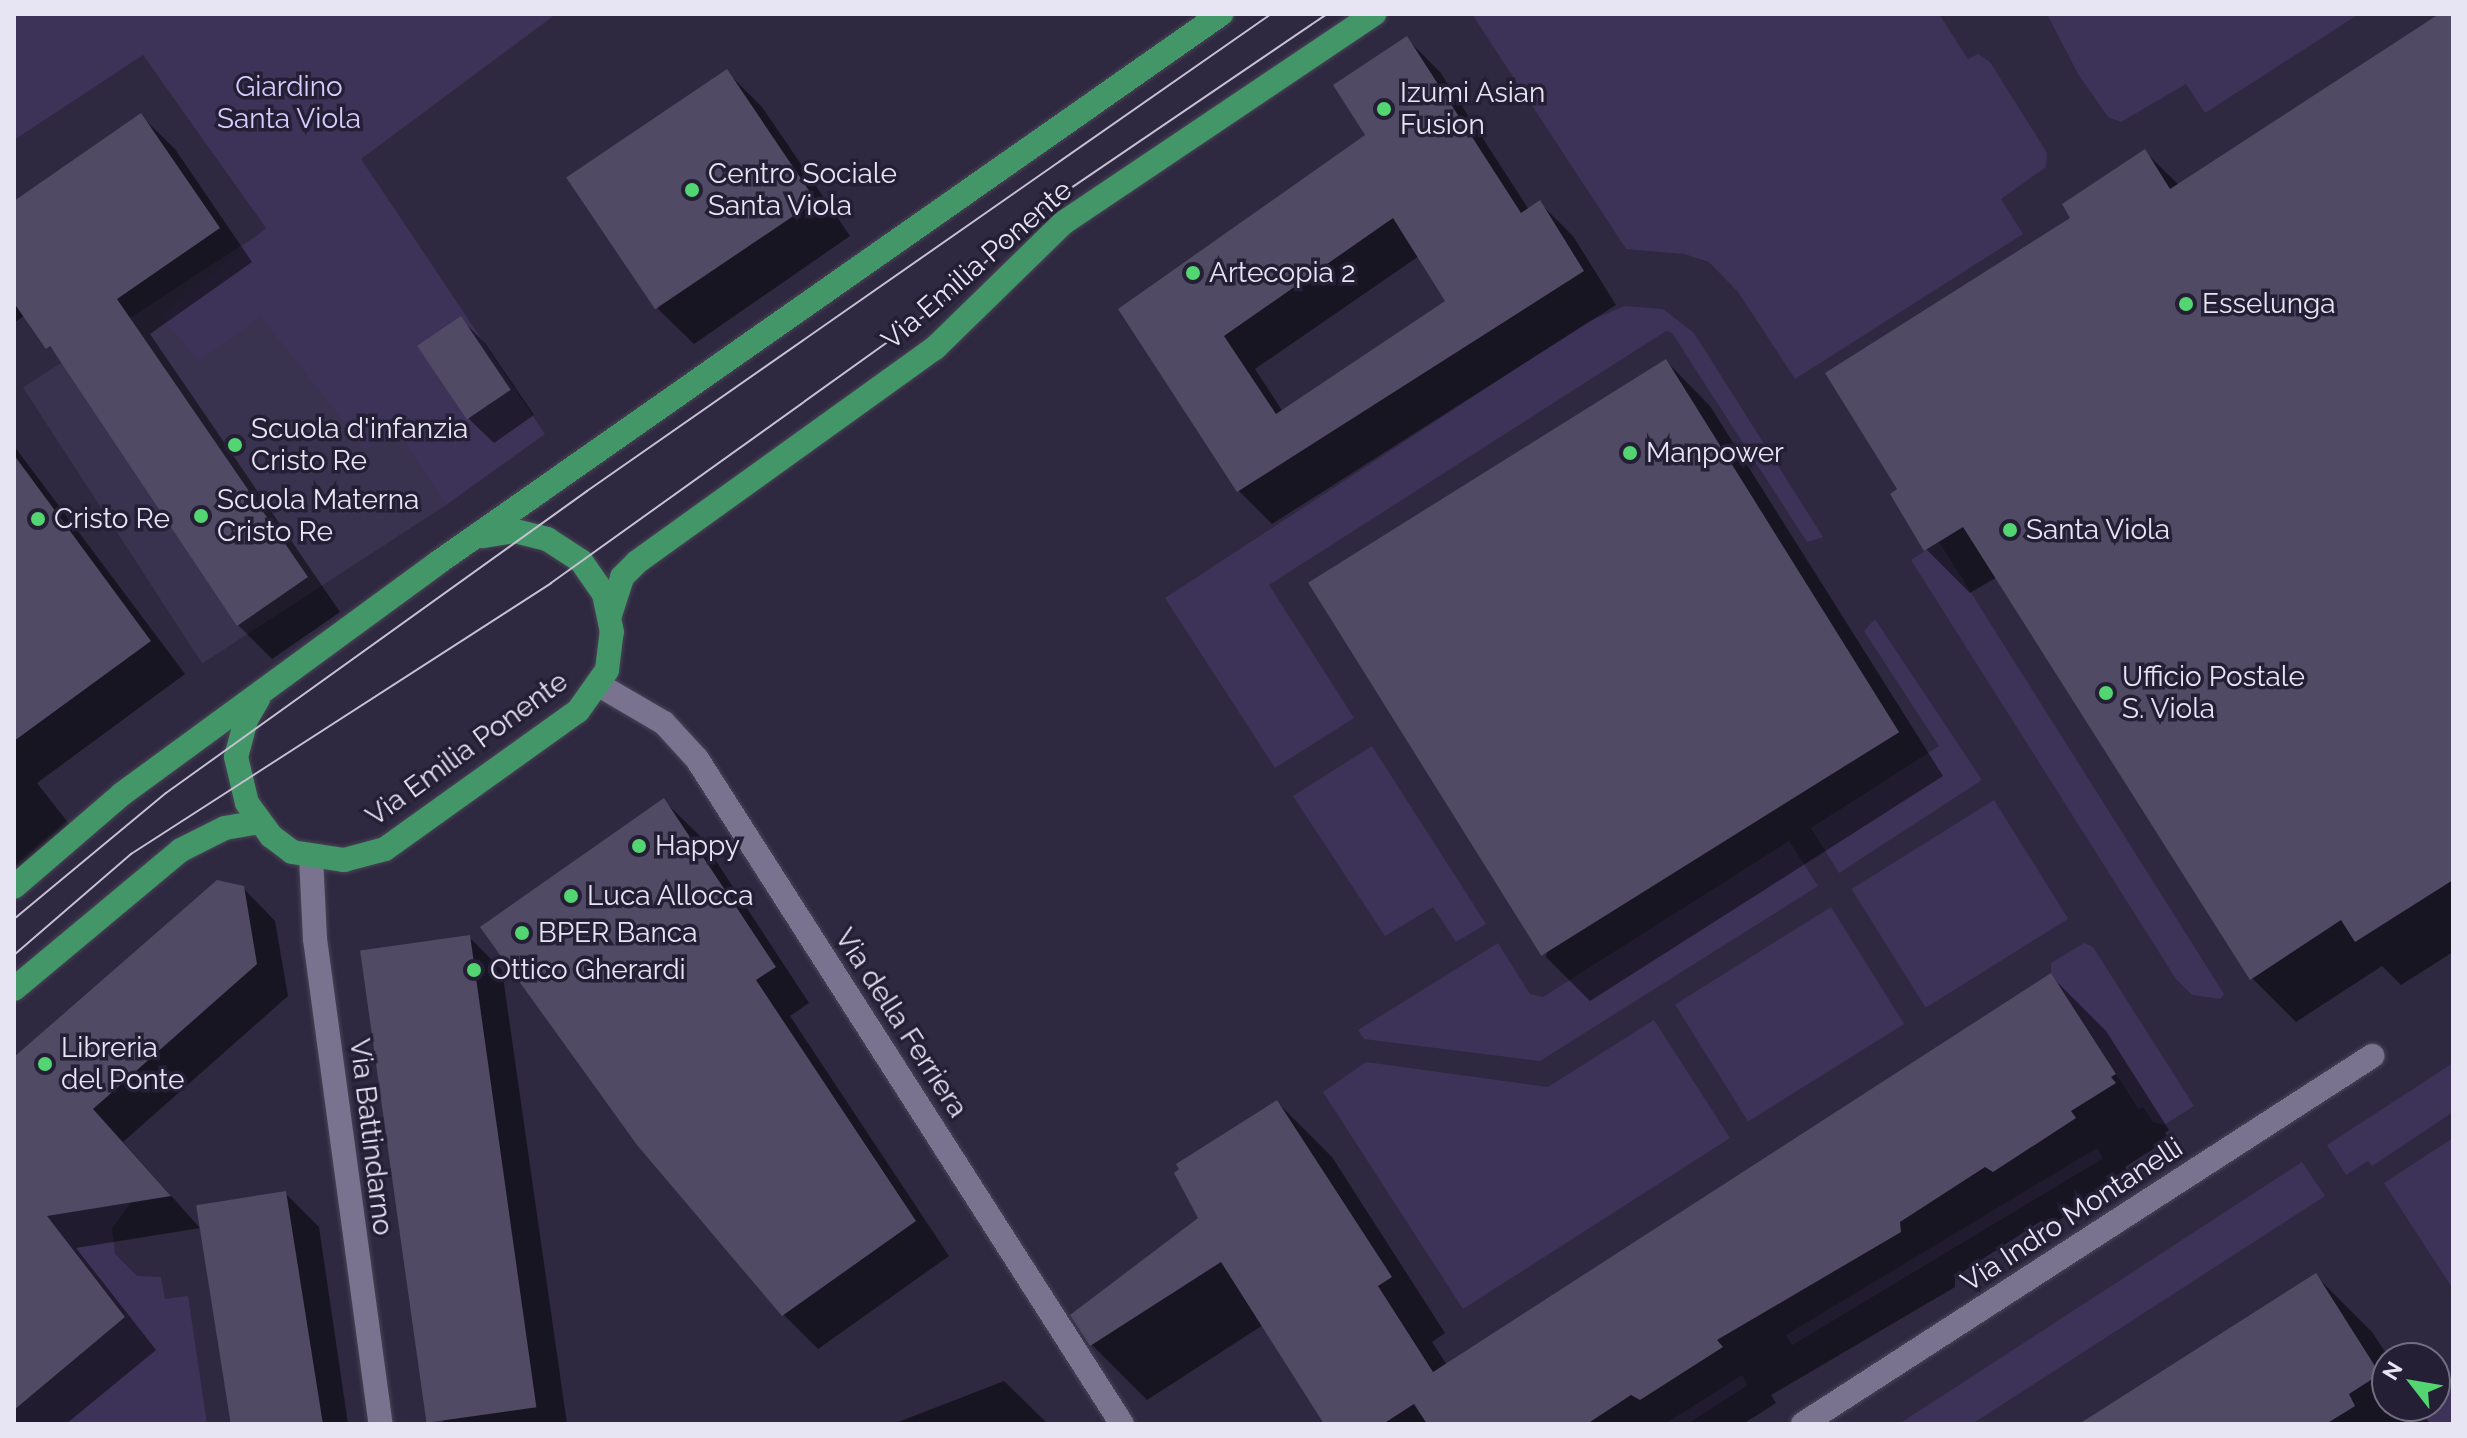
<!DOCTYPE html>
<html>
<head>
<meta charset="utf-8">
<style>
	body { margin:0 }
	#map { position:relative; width:2467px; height:1438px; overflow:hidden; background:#2e2840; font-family:Raleway,sans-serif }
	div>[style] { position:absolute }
	.built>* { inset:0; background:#3a334f; transform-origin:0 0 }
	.green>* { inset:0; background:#3d3358; transform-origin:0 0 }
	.shadow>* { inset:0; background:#0007 }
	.building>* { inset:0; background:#504a64; transform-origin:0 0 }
	.roads { filter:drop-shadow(0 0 2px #494457) drop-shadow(0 0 2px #494457) }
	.minor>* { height:24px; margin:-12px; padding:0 12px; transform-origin:12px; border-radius:12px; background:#79738f }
	.major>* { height:24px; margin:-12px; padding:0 12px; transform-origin:12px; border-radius:12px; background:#429667 }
	.tram>* { height:2px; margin:-1px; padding:0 1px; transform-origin:1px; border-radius:1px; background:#c5c1d3 }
	.dots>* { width:22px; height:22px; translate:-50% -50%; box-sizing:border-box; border:4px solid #241f35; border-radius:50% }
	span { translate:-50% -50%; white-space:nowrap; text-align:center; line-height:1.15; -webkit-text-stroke:7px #241f35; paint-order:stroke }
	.park-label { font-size:28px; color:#d6ccfd }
	.poi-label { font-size:28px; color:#e7e4f4 }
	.left { translate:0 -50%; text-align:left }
	.street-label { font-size:28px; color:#e7e4f4 }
	.frame { position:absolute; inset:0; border:16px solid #e7e4f4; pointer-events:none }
	.north { position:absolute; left:2371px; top:1342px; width:80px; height:80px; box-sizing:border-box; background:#241f35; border:2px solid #726e81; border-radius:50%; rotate:301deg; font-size:22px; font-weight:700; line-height:32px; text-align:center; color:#e7e4f4 }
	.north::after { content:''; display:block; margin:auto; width:28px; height:36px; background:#53d672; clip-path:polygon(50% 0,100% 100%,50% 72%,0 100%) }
</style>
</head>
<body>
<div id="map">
	<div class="built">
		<i style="left:267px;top:229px;width:329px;height:291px;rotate:57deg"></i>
	</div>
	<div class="green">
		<i style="clip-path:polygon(14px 14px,556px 14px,361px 159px,545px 434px,446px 505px,396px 429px,366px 450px,261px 316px,199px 361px,161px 316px,266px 228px,143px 55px,14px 140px)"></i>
		<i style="clip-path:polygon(1472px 14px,1939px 14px,1968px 59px,1978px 54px,1990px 62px,2047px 153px,2046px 167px,2001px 199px,2023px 234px,1795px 379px,1738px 292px,1709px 262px,1684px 254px,1626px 249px)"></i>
		<i style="clip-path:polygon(2047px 14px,2359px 14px,2205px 113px,2186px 84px,2121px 122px,2108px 117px,2078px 74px)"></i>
		<i style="clip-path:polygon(1625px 306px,1663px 309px,1694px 333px,1823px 537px,1807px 542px,1672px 333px,1666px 331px,1269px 585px,1354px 718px,1275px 768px,1165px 598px,1589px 321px)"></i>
		<i style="clip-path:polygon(1939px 542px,2224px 994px,2220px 999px,2192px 995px,2176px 979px,1911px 560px)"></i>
		<i style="clip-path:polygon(1875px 619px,1982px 780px,1839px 873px,1811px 828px,1939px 746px,1864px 631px)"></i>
		<i style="clip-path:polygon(1372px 746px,1486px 924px,1456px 942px,1433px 907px,1385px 936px,1293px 796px)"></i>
		<i style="left:1994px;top:800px;width:140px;height:168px;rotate:58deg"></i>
		<i style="clip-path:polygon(1789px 841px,1818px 886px,1540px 1061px,1364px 1039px,1358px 1030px,1498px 943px,1530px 994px,1543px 997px)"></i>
		<i style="left:1831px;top:907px;width:138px;height:184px;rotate:58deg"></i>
		<i style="clip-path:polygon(2084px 943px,2093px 947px,2194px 1106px,2164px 1125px,2153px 1122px,2143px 1107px,2139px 1110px,2051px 973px,2051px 963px)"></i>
		<i style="clip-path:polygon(1654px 1020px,1730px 1138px,1463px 1309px,1323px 1092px,1366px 1062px,1548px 1087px)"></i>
		<i style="clip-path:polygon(2453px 1063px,2453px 1112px,2372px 1166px,2368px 1161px,2346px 1175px,2327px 1145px)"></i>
		<i style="clip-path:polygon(2453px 1138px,2453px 1289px,2384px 1183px)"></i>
		<i style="left:2097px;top:1148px;width:12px;height:363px;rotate:59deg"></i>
		<i style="clip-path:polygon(2302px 1162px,2325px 1196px,1972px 1424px,1899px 1424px)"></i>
		<i style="clip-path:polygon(131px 1202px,112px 1229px,115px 1254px,137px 1276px,161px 1277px,165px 1299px,188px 1296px,207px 1424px,16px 1424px,14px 1410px,125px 1317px,33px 1203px)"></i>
		<i style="clip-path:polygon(1742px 1375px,1748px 1385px,1687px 1424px,1665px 1424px)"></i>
		<i style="clip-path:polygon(2453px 1388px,2453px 1424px,2397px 1424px,2426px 1406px,2435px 1406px,2435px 1400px)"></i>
	</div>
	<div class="shadow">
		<i style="clip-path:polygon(2443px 14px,2453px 14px,2453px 952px,2401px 985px,2382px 966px,2296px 1022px,2252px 978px,1997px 577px,1970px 593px,1926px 549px,1900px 489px,2073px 219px,2145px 152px,2179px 185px)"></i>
		<i style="clip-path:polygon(evenodd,1407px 39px,1440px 72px,1529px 210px,1540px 203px,1573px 236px,1616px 305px,1272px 524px,1239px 491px,1121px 310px,1367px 136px,1407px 39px,1419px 256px,1448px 302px,1283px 412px,1255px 369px,1419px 256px)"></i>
		<i style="clip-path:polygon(727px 72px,762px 107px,850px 236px,694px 344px,658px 309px)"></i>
		<i style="clip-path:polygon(141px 116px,175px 149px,252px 262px,150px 334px,340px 612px,272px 659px,238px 625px,65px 366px,25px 315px,14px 323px,14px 204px)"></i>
		<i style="clip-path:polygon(460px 318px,485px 343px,534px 415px,494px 443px,469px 419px)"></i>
		<i style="clip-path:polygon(1666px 361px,1710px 406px,1943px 776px,1590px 1001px,1546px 957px)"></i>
		<i style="clip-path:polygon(14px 446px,185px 674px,37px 783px,81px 839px,28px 883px,14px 870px)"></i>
		<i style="clip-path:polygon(664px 801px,699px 835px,809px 1003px,790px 1016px,949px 1256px,818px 1349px,783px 1314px)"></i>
		<i style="clip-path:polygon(243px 888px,275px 921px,288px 996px,123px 1142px,200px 1228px,76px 1248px,156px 1350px,66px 1424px,14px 1424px,14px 1060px)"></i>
		<i style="clip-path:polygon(469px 937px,502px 970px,567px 1424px,446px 1424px,441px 1419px)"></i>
		<i style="clip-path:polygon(2051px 976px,2106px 1031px,2169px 1130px,2165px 1133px,2169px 1139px,2125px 1167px,2130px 1174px,2050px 1226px,2041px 1221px,1955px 1277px,1955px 1287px,1771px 1395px,1776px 1403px,1743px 1424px,1327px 1424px,1263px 1325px,1147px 1400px,1092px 1345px,1201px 1218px,1277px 1102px,1332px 1157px,1445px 1333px,1432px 1342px,1447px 1365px)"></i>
		<i style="clip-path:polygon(286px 1194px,319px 1227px,348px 1424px,233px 1424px)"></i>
		<i style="clip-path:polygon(2316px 1276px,2372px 1332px,2389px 1358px,2387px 1406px,2419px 1406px,2430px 1424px,2083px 1424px)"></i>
		<i style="clip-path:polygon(1004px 1381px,1048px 1424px,893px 1424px)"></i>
	</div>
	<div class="building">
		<i style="clip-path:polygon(2439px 14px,2453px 14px,2453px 880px,2355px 942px,2341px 920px,2250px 980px,1963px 527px,1924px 551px,1890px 494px,1897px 489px,1825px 373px,2070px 218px,2062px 204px,2145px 149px,2170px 189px)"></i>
		<i style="clip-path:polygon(evenodd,1407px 36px,1521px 213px,1540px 200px,1584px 271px,1237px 492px,1118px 309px,1365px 135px,1333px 85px,1407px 36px,1393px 218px,1445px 301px,1276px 414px,1224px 336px,1393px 218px)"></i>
		<i style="left:727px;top:69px;width:159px;height:194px;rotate:56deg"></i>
		<i style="clip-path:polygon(141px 113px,220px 228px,117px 299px,308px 577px,237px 626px,50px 346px,46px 349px,14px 303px,14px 201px)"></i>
		<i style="left:461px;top:316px;width:89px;height:53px;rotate:56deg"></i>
		<i style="left:1666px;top:359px;width:440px;height:422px;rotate:58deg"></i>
		<i style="clip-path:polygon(14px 455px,151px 641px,14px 741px)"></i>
		<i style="clip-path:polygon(664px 798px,776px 967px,756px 980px,916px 1221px,782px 1316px,637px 1145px,480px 927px)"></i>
		<i style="clip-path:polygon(217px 880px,244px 886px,257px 964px,93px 1109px,171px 1196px,47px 1216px,125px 1317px,14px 1410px,14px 1057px)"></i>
		<i style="left:470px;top:935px;width:477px;height:111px;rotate:82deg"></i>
		<i style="clip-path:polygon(2051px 973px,2116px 1074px,2111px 1077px,2116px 1083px,2071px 1111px,2076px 1118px,1993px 1172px,1985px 1167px,1900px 1222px,1901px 1232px,1717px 1340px,1723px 1347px,1640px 1400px,1631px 1395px,1587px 1424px,1427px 1424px,1414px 1404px,1383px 1424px,1324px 1424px,1221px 1262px,1090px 1346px,1070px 1315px,1198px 1218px,1174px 1173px,1179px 1169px,1176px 1164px,1277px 1100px,1392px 1277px,1378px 1286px,1433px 1372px)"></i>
		<i style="left:286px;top:1191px;width:236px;height:91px;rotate:81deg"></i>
		<i style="clip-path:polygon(2316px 1273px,2380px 1374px,2349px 1394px,2355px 1406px,2326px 1424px,2079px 1424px)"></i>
	</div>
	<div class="roads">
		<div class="minor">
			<i style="left:599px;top:685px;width:75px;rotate:30.3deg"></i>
			<i style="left:664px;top:723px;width:49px;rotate:47.5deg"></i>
			<i style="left:697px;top:759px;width:789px;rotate:57.42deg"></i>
			<i style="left:311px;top:857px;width:82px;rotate:87.2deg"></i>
			<i style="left:315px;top:939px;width:489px;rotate:82.3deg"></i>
			<i style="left:1803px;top:1424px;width:678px;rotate:-32.89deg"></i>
		</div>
		<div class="major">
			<i style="left:610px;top:615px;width:40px;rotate:-72deg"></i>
			<i style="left:622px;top:577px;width:21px;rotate:-45deg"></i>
			<i style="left:637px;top:562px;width:367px;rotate:-35.7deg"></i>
			<i style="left:935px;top:348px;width:179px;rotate:-44.3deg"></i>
			<i style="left:1063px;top:223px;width:375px;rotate:-33.9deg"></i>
			<i style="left:258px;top:699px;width:24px;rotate:120deg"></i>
			<i style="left:246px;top:720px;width:38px;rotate:105deg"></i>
			<i style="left:236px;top:757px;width:47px;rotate:76.6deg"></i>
			<i style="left:247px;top:803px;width:41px;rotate:54deg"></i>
			<i style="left:271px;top:836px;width:26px;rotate:37deg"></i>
			<i style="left:292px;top:852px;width:53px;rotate:8.7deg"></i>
			<i style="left:344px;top:860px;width:42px;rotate:-15deg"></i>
			<i style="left:385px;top:849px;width:237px;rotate:-35.6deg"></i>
			<i style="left:578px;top:711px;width:50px;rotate:-54.7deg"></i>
			<i style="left:607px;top:670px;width:38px;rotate:-83deg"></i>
			<i style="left:612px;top:632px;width:39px;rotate:-102deg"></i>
			<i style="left:604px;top:594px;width:40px;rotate:-124.9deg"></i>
			<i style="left:581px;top:561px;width:40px;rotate:-147.1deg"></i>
			<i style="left:547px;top:539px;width:33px;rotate:-166deg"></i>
			<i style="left:515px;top:531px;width:33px;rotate:171deg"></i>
			<i style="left:14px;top:887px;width:143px;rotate:-40.7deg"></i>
			<i style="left:122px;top:794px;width:389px;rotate:-36.2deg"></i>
			<i style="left:436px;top:564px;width:959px;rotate:-35.02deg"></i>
			<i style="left:14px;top:989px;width:217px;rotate:-39.8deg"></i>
			<i style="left:181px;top:850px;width:49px;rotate:-26.6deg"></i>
			<i style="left:225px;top:828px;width:34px;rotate:-10deg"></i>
		</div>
	</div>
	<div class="tram">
		<i style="left:14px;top:919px;width:197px;rotate:-39.7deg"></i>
		<i style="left:166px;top:793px;width:518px;rotate:-35.65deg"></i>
		<i style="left:587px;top:491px;width:834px;rotate:-34.89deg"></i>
		<i style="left:14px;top:955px;width:155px;rotate:-40.8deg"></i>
		<i style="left:131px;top:854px;width:500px;rotate:-32.8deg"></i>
		<i style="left:551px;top:583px;width:478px;rotate:-35.6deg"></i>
		<i style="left:940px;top:305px;width:146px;rotate:-43.3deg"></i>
		<i style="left:1046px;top:205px;width:340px;rotate:-34.2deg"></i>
	</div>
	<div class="dots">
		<i style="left:1384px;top:109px;background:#53d672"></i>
		<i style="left:692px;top:190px;background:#53d672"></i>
		<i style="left:1193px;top:273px;background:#53d672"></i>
		<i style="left:2186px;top:304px;background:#53d672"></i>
		<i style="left:235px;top:445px;background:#53d672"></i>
		<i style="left:1630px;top:453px;background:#53d672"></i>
		<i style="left:201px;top:516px;background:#53d672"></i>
		<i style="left:38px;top:519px;background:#53d672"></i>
		<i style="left:2010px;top:530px;background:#53d672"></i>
		<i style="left:2106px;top:693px;background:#53d672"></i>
		<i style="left:639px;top:846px;background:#53d672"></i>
		<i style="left:571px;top:896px;background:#53d672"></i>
		<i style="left:522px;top:933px;background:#53d672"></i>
		<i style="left:474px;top:970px;background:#53d672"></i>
		<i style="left:45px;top:1064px;background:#53d672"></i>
	</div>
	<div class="park-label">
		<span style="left:289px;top:103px">Giardino<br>Santa Viola</span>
	</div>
	<div class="poi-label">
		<span class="left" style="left:1400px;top:109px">Izumi Asian<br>Fusion</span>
		<span class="left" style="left:708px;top:190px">Centro Sociale<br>Santa Viola</span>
		<span class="left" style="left:1209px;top:273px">Artecopia 2</span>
		<span class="left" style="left:2202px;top:304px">Esselunga</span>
		<span class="left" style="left:251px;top:445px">Scuola d'infanzia<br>Cristo Re</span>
		<span class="left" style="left:1646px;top:453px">Manpower</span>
		<span class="left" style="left:217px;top:516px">Scuola Materna<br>Cristo Re</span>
		<span class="left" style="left:54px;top:519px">Cristo Re</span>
		<span class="left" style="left:2026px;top:530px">Santa Viola</span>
		<span class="left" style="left:2122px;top:693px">Ufficio Postale<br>S. Viola</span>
		<span class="left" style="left:655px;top:846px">Happy</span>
		<span class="left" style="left:587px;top:896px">Luca Allocca</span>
		<span class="left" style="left:538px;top:933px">BPER Banca</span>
		<span class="left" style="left:490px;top:970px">Ottico Gherardi</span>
		<span class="left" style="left:61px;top:1064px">Libreria<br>del Ponte</span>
	</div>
	<div class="street-label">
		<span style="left:977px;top:265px;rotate:-41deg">Via Emilia Ponente</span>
		<span style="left:467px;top:749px;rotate:-36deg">Via Emilia Ponente</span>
		<span style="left:901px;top:1023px;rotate:57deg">Via della Ferriera</span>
		<span style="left:371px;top:1137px;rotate:83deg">Via Battindarno</span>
		<span style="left:2072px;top:1215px;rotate:-33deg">Via Indro Montanelli</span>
	</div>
	<div class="frame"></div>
	<div class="north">N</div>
</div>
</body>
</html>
